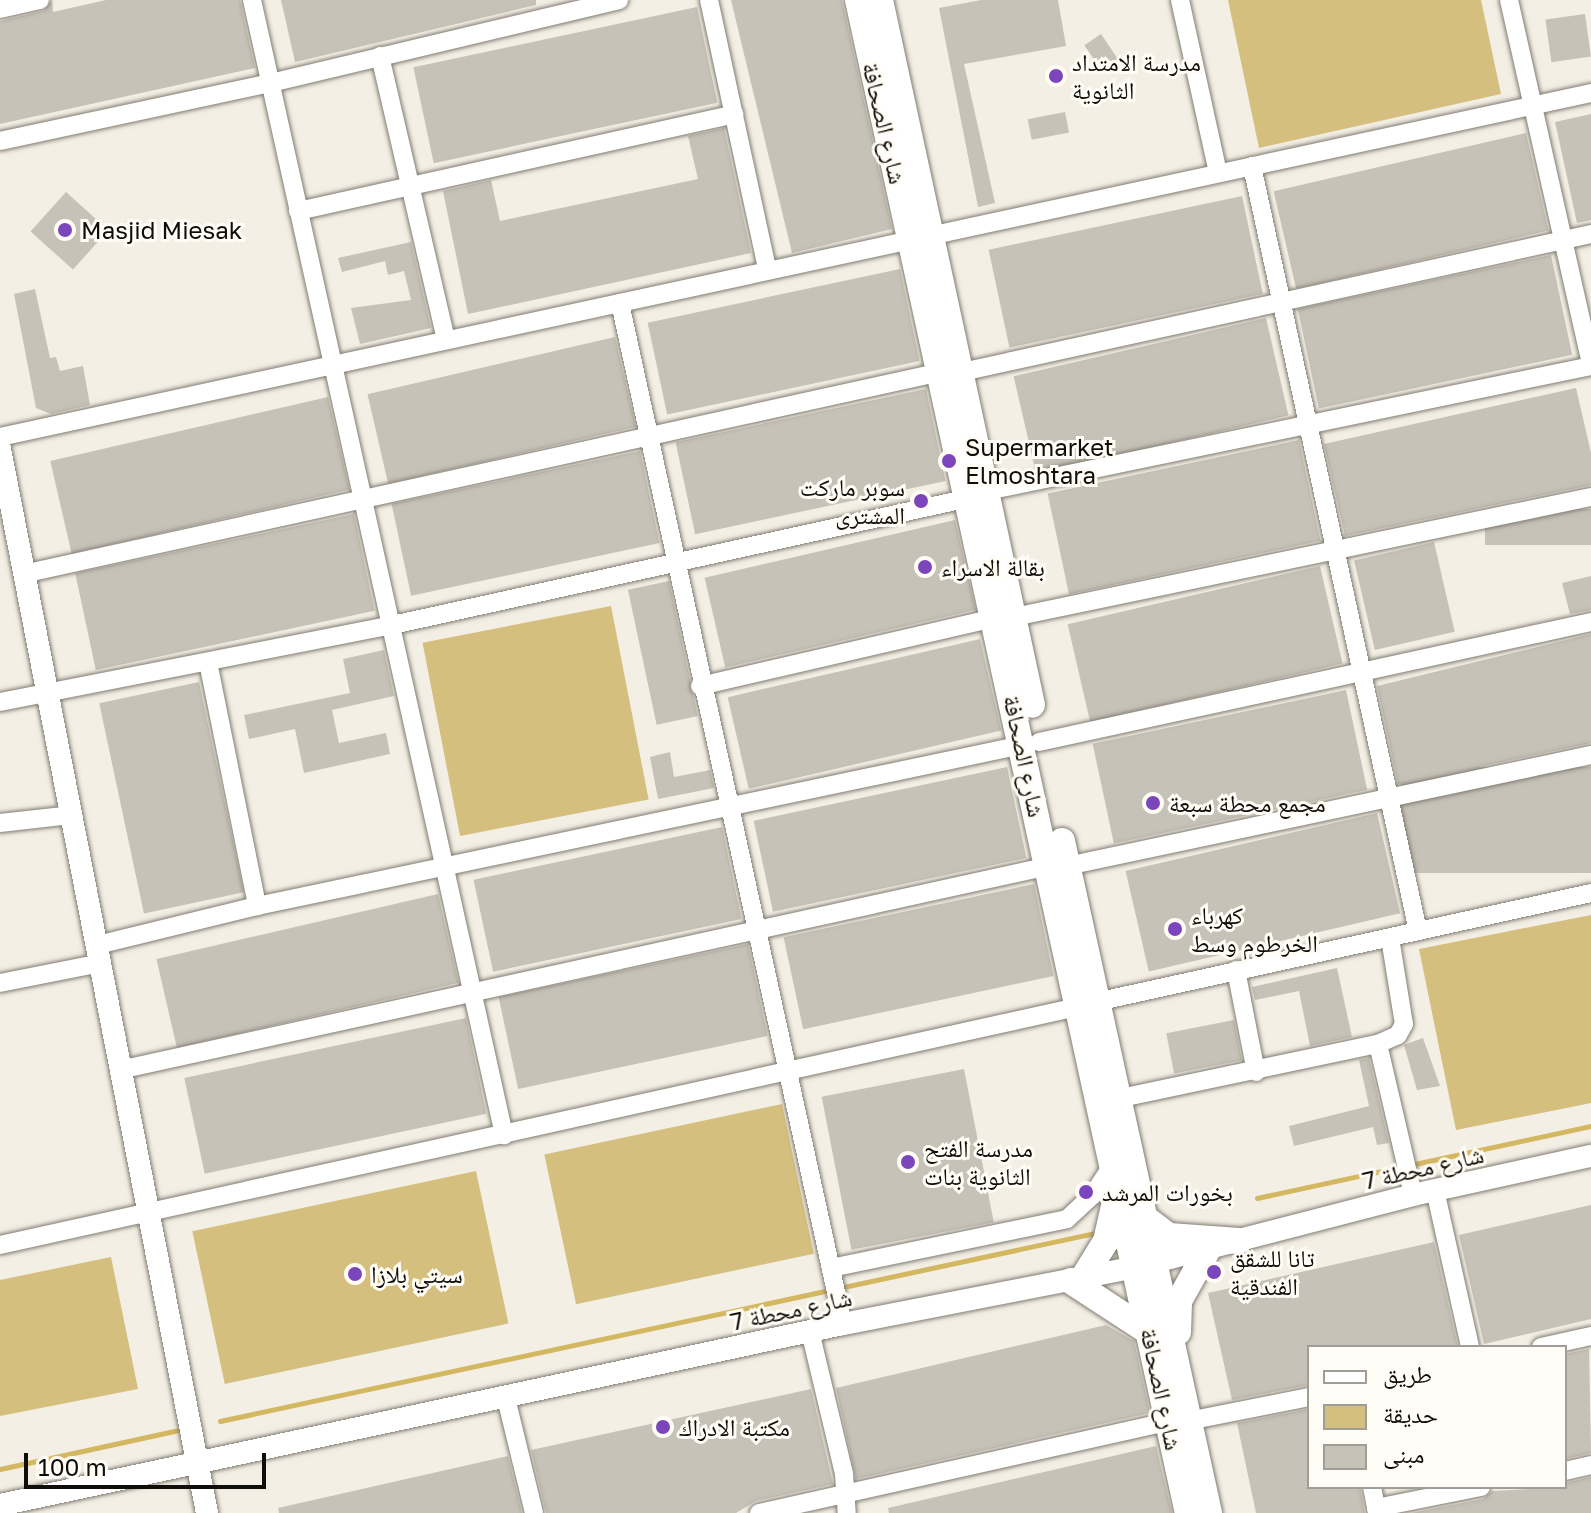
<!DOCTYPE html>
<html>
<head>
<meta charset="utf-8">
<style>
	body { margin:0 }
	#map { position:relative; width:1591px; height:1513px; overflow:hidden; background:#f3efe4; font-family:"Golos Text","Noto Naskh Arabic",sans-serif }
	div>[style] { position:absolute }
	.green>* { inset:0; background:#d5bf7e; transform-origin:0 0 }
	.stream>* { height:5px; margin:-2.5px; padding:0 2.5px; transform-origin:2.5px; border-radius:2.5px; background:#d4b761 }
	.building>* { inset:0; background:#c6c2b7; transform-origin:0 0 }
	.roads { filter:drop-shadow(0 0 2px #807c72) drop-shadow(0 0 2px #807c72) }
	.minor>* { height:18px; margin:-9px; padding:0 9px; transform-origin:9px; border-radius:9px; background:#fff }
	.tertiary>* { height:22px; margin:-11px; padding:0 11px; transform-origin:11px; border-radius:11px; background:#fff }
	.secondary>* { height:26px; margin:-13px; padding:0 13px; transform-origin:13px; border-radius:13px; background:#fff }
	.dots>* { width:22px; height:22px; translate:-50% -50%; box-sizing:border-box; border:4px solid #fffcf5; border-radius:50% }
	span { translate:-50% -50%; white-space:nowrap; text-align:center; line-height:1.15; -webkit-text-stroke:6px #fffcf5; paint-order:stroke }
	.poi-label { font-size:24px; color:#0f0e0a }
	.left { translate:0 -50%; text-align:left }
	.right { translate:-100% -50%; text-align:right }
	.street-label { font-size:24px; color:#0f0e0a }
	.legend { position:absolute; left:1307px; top:1345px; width:260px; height:144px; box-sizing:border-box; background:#fffcf5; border:2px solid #9f9d97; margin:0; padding:10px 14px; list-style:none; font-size:24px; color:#0f0e0a }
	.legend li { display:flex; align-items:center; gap:16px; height:40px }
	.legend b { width:40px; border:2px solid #9f9d97 }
	.scale { position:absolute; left:24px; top:1453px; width:242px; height:36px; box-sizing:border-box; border:4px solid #0f0e0a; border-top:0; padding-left:10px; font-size:24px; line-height:28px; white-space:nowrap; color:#0f0e0a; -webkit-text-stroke:6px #fffcf5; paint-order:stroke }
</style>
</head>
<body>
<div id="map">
	<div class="green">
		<i style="clip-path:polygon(1228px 0,1481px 0,1501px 94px,1259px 148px)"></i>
		<i style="left:611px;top:606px;width:197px;height:192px;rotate:79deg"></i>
		<i style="clip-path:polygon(1591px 915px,1591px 1103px,1456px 1130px,1419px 949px)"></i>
		<i style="left:782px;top:1104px;width:153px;height:243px;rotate:78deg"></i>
		<i style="left:476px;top:1171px;width:156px;height:290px;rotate:78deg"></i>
		<i style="clip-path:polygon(111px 1257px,138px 1389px,0 1416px,0 1280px)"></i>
	</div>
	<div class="stream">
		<i style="left:1410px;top:1165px;width:185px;rotate:-12.2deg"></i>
		<i style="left:1257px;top:1198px;width:146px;rotate:-12.2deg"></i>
		<i style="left:220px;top:1421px;width:899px;rotate:-12.13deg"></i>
		<i style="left:0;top:1469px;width:183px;rotate:-12.3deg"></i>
	</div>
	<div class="building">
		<i style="clip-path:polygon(52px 0,53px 12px,106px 0,240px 0,255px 68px,0 124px,0 21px,43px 11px)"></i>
		<i style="clip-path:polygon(281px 0,536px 0,536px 5px,295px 62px)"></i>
		<i style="clip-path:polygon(731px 0,842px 0,892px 229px,792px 253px)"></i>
		<i style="clip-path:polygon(981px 0,1058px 0,1066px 46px,964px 64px,995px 203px,978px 207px,939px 8px)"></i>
		<i style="left:697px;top:7px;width:98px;height:290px;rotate:78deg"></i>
		<i style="left:1585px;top:14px;width:43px;height:40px;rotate:82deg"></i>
		<i style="left:1101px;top:34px;width:30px;height:20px;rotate:56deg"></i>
		<i style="left:1065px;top:112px;width:21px;height:38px;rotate:79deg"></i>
		<i style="clip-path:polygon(1591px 114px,1591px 220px,1577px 223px,1555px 122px)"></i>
		<i style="clip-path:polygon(724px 128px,751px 253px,468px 314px,443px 191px,491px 180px,500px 221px,698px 179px,688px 136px)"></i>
		<i style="left:1526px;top:133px;width:100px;height:259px;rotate:77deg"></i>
		<i style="left:66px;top:192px;width:57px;height:53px;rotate:42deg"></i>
		<i style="left:1242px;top:196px;width:100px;height:259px;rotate:78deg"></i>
		<i style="clip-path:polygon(411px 242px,431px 328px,360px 344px,351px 308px,411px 300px,404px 271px,388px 275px,385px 261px,342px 272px,338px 258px)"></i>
		<i style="left:1551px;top:255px;width:102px;height:259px;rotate:78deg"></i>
		<i style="left:900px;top:269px;width:94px;height:258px;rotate:78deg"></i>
		<i style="clip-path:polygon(35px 289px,50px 358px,56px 357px,60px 371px,83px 366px,90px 405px,51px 414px,36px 408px,14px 294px)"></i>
		<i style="left:1266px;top:318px;width:100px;height:259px;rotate:77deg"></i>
		<i style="left:615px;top:337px;width:92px;height:254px;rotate:77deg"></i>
		<i style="clip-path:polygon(1576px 388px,1591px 453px,1591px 485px,1345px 536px,1324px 444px)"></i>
		<i style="left:926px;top:389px;width:94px;height:256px;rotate:78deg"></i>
		<i style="left:328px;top:397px;width:95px;height:285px;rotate:77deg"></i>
		<i style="left:1299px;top:440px;width:103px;height:257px;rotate:78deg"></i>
		<i style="left:640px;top:451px;width:94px;height:254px;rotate:78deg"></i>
		<i style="left:1591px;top:509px;width:36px;height:106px;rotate:90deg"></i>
		<i style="left:354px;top:514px;width:99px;height:285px;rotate:78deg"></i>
		<i style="left:955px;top:520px;width:92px;height:257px;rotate:77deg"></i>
		<i style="left:1434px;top:542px;width:92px;height:82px;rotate:77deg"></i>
		<i style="left:1320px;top:566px;width:100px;height:259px;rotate:77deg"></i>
		<i style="clip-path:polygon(1591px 576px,1591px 610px,1570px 614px,1562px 583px)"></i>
		<i style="left:669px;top:581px;width:138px;height:42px;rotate:78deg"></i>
		<i style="clip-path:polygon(1591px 634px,1591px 743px,1398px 784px,1377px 686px)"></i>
		<i style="left:980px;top:639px;width:94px;height:259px;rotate:77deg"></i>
		<i style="clip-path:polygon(384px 650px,394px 696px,332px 710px,339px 743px,386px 733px,390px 754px,304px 773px,295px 729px,249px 739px,244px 715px,350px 693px,343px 659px)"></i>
		<i style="left:199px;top:682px;width:215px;height:102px;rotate:78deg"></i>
		<i style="left:1346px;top:690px;width:102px;height:259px;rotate:78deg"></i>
		<i style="clip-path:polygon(670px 752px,674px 777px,710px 770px,714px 788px,658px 799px,650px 757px)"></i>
		<i style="left:1007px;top:767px;width:93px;height:259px;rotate:78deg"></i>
		<i style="left:1591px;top:767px;width:106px;height:190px;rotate:90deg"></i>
		<i style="left:1377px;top:813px;width:103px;height:258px;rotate:77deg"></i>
		<i style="left:722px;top:827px;width:94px;height:254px;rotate:78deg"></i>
		<i style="left:1034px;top:884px;width:94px;height:256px;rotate:78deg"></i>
		<i style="left:438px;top:894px;width:91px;height:289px;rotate:77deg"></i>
		<i style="left:748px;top:944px;width:94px;height:255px;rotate:78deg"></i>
		<i style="clip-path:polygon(1337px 968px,1352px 1037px,1310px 1046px,1299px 991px,1255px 1000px,1252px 987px)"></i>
		<i style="left:466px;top:1018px;width:98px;height:288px;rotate:78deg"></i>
		<i style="left:1234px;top:1020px;width:41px;height:69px;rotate:79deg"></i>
		<i style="clip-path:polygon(1423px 1038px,1440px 1086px,1417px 1090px,1404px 1045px)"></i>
		<i style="clip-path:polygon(1369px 1058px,1389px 1143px,1377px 1145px,1373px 1127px,1294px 1146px,1289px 1126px,1369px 1106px,1359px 1060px)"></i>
		<i style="left:964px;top:1069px;width:156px;height:145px;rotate:79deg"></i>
		<i style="clip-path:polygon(1591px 1205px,1591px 1319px,1484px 1344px,1459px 1235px)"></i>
		<i style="clip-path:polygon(1434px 1242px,1458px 1347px,1309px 1347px,1309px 1385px,1232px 1400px,1208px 1293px)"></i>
		<i style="clip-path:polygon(1106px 1325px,1134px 1341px,1150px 1413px,856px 1479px,836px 1388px)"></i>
		<i style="clip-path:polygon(1589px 1349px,1591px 1453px,1565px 1459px,1565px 1354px)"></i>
		<i style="clip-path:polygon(811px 1389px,833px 1484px,756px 1501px,736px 1513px,546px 1513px,531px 1450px)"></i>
		<i style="clip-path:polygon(1309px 1409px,1309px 1487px,1360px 1487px,1365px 1513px,1256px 1513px,1237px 1423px)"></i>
		<i style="clip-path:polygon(1156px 1446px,1172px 1513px,889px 1513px,888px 1508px)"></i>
		<i style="clip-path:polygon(508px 1456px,522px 1513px,279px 1513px,278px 1508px)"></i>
		<i style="clip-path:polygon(1591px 1477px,1591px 1513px,1412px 1513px,1483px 1499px,1492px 1491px,1565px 1487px,1565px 1483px)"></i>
	</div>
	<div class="roads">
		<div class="minor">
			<i style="left:252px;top:0;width:1163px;rotate:77.48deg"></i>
			<i style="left:709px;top:0;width:275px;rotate:77.8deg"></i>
			<i style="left:1180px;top:0;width:177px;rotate:77.6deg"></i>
			<i style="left:1509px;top:0;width:374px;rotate:77.3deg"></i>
			<i style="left:0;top:9px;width:41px;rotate:-12.7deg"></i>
			<i style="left:380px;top:56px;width:291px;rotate:76.9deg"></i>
			<i style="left:0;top:141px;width:277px;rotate:-12.1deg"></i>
			<i style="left:271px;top:83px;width:358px;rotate:-13.4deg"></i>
			<i style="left:1252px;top:166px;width:783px;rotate:77.76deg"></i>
			<i style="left:298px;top:211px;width:447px;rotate:-12.5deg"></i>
			<i style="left:620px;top:303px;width:1045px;rotate:77.68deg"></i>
			<i style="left:962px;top:372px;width:644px;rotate:-12.37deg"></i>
			<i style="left:0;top:437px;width:1628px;rotate:-12.2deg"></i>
			<i style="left:987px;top:491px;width:617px;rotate:-11.69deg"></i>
			<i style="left:23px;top:574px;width:940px;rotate:-12.41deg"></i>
			<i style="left:1014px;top:617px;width:589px;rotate:-11.75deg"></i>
			<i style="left:208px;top:662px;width:249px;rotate:78.6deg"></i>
			<i style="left:700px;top:686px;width:303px;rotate:-13deg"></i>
			<i style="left:0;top:702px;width:395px;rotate:-11.1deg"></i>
			<i style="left:388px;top:626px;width:595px;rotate:-12.42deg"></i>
			<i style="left:1039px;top:742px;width:565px;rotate:-12.26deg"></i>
			<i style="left:0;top:823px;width:71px;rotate:-6.4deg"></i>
			<i style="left:1067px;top:866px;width:536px;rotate:-11.96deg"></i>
			<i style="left:1390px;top:938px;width:87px;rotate:80.8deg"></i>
			<i style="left:1404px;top:1024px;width:13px;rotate:119deg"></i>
			<i style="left:1398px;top:1035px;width:22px;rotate:156deg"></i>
			<i style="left:1378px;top:1044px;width:155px;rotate:76.9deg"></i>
			<i style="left:97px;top:945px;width:165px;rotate:-13.7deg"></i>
			<i style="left:257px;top:906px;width:782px;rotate:-11.88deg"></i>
			<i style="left:1236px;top:970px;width:104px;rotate:78.9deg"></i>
			<i style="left:0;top:983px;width:103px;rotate:-11.2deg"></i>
			<i style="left:1096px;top:1002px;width:507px;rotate:-12.42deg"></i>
			<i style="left:124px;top:1069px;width:947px;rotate:-12.38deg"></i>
			<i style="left:1116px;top:1099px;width:268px;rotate:-11.9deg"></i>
			<i style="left:1435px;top:1190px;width:161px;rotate:77.4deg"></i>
			<i style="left:0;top:1245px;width:1103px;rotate:-12.46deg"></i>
			<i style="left:831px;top:1268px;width:241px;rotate:-11.7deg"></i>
			<i style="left:1067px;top:1219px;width:35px;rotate:-43deg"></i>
			<i style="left:1093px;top:1195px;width:40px;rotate:-57.1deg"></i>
			<i style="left:810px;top:1331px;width:147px;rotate:76.6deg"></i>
			<i style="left:844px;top:1474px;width:39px;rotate:86deg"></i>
			<i style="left:1541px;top:1347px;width:51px;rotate:-12.4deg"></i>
			<i style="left:506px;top:1398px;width:118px;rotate:76.3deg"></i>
			<i style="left:1188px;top:1421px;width:123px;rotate:-11.2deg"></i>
			<i style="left:1565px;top:1471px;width:27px;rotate:-13deg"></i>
			<i style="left:1372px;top:1487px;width:26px;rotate:79deg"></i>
			<i style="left:1376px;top:1508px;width:107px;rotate:-11.3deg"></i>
			<i style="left:759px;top:1513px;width:420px;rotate:-12.6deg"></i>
		</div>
		<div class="tertiary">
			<i style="left:0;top:449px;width:1084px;rotate:78.99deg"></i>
			<i style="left:0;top:1505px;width:862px;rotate:-12.12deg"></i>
			<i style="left:843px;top:1324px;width:298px;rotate:-11deg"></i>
			<i style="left:1135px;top:1267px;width:287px;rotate:-14.5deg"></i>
			<i style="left:1413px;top:1195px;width:182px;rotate:-12.4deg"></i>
		</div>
		<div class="secondary">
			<i style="left:858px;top:0;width:1549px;rotate:77.7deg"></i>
			<i style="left:880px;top:0;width:721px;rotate:77.83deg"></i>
			<i style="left:1062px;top:841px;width:688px;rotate:77.66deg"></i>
			<i style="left:1142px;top:1216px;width:34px;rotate:37deg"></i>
			<i style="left:1169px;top:1236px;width:70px;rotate:4.1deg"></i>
			<i style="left:1083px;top:1278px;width:44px;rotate:-58.1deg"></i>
			<i style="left:1106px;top:1241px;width:39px;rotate:-77deg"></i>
			<i style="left:1071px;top:1281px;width:93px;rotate:33.2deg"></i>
			<i style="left:1178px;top:1332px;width:31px;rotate:-88deg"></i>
			<i style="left:1179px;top:1301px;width:60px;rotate:-60.9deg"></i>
		</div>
	</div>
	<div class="dots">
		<i style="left:1056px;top:76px;background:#7b45bc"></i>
		<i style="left:65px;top:230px;background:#7b45bc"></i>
		<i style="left:949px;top:461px;background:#7b45bc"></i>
		<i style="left:921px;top:501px;background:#7b45bc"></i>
		<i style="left:925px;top:567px;background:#7b45bc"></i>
		<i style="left:1153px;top:803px;background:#7b45bc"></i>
		<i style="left:1175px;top:929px;background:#7b45bc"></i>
		<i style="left:908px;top:1162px;background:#7b45bc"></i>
		<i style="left:1086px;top:1192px;background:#7b45bc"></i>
		<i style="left:1214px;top:1272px;background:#7b45bc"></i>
		<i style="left:355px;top:1274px;background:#7b45bc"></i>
		<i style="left:663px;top:1427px;background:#7b45bc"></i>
	</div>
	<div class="poi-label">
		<span class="left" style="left:1072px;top:76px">مدرسة الامتداد<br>الثانوية</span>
		<span class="left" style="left:81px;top:230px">Masjid Miesak</span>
		<span class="left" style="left:965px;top:461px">Supermarket<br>Elmoshtara</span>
		<span class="right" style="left:905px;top:501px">سوبر ماركت<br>المشترى</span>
		<span class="left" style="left:941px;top:567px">بقالة الاسراء</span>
		<span class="left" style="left:1169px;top:803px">مجمع محطة سبعة</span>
		<span class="left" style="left:1191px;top:929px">كهرباء<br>الخرطوم وسط</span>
		<span class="left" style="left:924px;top:1162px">مدرسة الفتح<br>الثانوية بنات</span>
		<span class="left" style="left:1102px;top:1192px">بخورات المرشد</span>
		<span class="left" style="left:1230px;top:1272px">تانا للشقق<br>الفندقية</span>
		<span class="left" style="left:371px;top:1274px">سيتي بلازا</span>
		<span class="left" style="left:679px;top:1427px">مكتبة الادراك</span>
	</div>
	<div class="street-label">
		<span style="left:885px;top:123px;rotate:77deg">شارع الصحافة</span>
		<span style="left:1025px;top:756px;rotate:78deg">شارع الصحافة</span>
		<span style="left:1423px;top:1167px;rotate:-13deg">شارع محطة 7</span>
		<span style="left:791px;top:1309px;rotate:-12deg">شارع محطة 7</span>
		<span style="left:1162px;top:1389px;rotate:78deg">شارع الصحافة</span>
	</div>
	<ul class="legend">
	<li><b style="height:10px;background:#fff"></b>طريق</li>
	<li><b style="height:22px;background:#d5bf7e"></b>حديقة</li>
	<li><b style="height:22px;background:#c6c2b7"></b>مبنى</li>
	</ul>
	<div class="scale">100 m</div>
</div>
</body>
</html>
